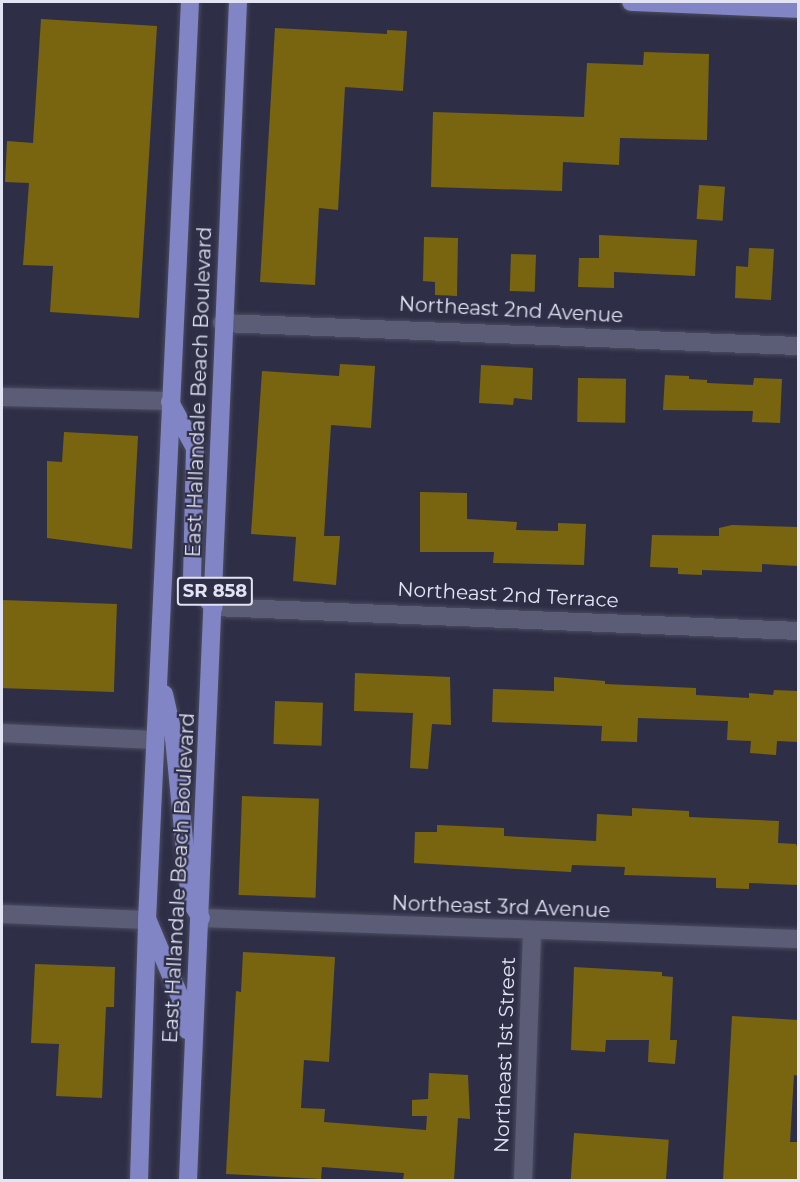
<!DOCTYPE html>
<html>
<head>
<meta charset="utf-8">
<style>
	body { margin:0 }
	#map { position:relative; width:800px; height:1182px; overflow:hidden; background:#2e2f47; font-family:Montserrat,sans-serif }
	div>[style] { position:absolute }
	.building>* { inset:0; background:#796510; transform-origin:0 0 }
	.roads { filter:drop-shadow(0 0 2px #4b4c60) drop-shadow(0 0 2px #4b4c60) }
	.street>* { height:18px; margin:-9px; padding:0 9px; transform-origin:9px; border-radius:9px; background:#5b5d77 }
	.primary>* { height:18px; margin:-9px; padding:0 9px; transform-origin:9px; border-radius:9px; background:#8285c5 }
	span { translate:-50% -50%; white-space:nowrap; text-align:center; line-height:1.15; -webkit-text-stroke:4.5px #2e2f47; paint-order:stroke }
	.shield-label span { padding:2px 4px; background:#2e2f47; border:2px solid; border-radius:4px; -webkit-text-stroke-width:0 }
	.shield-label { font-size:18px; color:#e2e3f3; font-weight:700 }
	.street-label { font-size:20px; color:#e2e3f3 }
	.frame { position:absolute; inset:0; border:3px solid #e2e3f3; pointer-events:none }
</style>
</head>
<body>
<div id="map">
	<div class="building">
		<i style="clip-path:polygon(41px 19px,157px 26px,139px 318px,50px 312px,53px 266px,23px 265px,29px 183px,5px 182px,7px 141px,33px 143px)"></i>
		<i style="clip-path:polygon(275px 28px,387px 34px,387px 30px,407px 31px,403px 91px,345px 87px,338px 210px,319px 208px,315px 285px,260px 282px)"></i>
		<i style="clip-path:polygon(644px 52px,709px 54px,707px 140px,620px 138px,619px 165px,563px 162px,562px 191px,431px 187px,433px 112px,584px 117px,587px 63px,643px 65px)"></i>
		<i style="left:699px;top:185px;width:26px;height:34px;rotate:4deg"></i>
		<i style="clip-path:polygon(599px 235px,697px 240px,695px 276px,614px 272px,614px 288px,578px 287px,579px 258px,599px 258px)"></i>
		<i style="clip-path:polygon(424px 237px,458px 238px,457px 296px,435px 295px,435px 282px,423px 281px)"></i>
		<i style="clip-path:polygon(749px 248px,774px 249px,771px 300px,735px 298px,736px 266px,748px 267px)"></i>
		<i style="left:511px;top:254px;width:25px;height:37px;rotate:2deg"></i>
		<i style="clip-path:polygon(340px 364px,375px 366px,371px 428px,331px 425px,324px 536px,340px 536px,336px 585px,293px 581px,296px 537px,251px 534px,262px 371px,339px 376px)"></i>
		<i style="clip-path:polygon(481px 365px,533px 368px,532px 400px,514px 398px,513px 405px,479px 403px)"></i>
		<i style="clip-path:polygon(665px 375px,689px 376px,689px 379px,707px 380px,707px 383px,753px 385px,754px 378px,782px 379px,780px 423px,752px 422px,753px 411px,663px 410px)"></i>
		<i style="left:578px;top:378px;width:48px;height:44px;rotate:1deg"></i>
		<i style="clip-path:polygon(64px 432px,138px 436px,132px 549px,47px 538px,47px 461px,62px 462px)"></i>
		<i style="clip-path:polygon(420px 492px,467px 493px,467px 519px,517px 522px,516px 530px,558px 531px,558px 523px,586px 524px,584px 565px,493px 563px,494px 552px,420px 552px)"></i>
		<i style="clip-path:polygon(732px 525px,798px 527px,798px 566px,762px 564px,762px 572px,702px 570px,702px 575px,678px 574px,678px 568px,650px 567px,652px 535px,719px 536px,719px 528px)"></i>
		<i style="left:2px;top:600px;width:115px;height:88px;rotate:2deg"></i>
		<i style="clip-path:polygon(355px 673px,450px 677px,451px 725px,432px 724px,428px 769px,410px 768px,413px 713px,354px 711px)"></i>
		<i style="clip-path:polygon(554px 677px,605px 681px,605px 684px,696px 688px,696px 695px,749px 698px,749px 693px,773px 695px,774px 690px,798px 691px,798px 742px,777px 741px,776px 755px,750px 753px,751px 741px,727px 740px,728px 721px,638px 718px,637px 742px,601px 741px,602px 726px,492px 722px,493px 689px,554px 691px)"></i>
		<i style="left:275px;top:701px;width:48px;height:43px;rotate:2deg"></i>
		<i style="left:242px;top:796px;width:77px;height:99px;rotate:2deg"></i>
		<i style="clip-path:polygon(632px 808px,689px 811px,689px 817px,779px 821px,778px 843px,796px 844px,798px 849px,798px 885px,749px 883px,749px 889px,716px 888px,716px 878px,624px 875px,625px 867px,572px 865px,571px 872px,414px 863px,415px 832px,437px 832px,437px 825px,504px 828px,504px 836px,596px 841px,597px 814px,632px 816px)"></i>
		<i style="clip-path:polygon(243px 952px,335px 957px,329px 1062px,304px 1060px,301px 1108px,325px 1109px,324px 1122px,426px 1130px,427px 1116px,412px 1116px,412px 1100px,428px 1099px,429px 1073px,468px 1075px,470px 1119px,458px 1118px,454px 1180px,403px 1180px,404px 1173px,322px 1167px,321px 1179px,226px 1174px,236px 991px,241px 992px)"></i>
		<i style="clip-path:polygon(35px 964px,115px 967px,114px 1007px,106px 1007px,102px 1098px,56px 1096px,59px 1044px,31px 1043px)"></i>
		<i style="clip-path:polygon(574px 967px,662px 972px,662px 976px,673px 977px,670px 1040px,677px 1040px,675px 1064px,648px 1062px,649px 1040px,606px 1040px,605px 1052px,571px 1050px)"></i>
		<i style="clip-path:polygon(732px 1016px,798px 1020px,798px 1076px,794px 1075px,790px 1142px,798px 1142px,798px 1180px,723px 1180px)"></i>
		<i style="left:574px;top:1133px;width:95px;height:46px;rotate:4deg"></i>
	</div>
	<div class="roads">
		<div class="street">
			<i style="left:222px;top:323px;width:576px;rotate:2.29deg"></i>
			<i style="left:2px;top:397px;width:168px;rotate:1.4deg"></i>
			<i style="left:214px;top:607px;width:584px;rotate:2.35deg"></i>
			<i style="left:2px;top:733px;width:153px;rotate:2.6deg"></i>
			<i style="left:2px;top:914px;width:145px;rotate:2.4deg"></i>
			<i style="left:201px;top:918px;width:597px;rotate:2.01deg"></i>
			<i style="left:523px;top:1180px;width:248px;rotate:-87.9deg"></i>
		</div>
		<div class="primary">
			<i style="left:631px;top:2px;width:167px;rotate:2.4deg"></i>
			<i style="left:170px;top:402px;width:52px;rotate:61.5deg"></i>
			<i style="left:195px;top:448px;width:134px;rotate:91.3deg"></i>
			<i style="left:192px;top:582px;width:33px;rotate:49deg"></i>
			<i style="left:164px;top:694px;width:45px;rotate:77.2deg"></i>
			<i style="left:174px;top:738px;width:163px;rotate:84.4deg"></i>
			<i style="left:190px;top:900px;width:21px;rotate:59deg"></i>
			<i style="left:148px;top:921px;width:82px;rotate:67.2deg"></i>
			<i style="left:180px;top:997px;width:34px;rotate:78deg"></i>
			<i style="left:139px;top:1180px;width:260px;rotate:-88.2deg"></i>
			<i style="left:147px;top:920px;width:919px;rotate:-87.32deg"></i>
			<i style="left:188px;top:1180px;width:1179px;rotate:-87.57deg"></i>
		</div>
	</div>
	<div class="shield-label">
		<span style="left:215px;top:591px">SR 858</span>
	</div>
	<div class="street-label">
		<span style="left:511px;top:310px;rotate:3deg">Northeast 2nd Avenue</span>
		<span style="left:199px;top:392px;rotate:-88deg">East Hallandale Beach Boulevard</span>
		<span style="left:508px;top:595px;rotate:3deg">Northeast 2nd Terrace</span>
		<span style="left:179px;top:878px;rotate:-87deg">East Hallandale Beach Boulevard</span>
		<span style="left:501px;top:907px;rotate:2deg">Northeast 3rd Avenue</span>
		<span style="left:505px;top:1055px;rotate:-88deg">Northeast 1st Street</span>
	</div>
	<div class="frame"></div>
</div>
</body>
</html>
